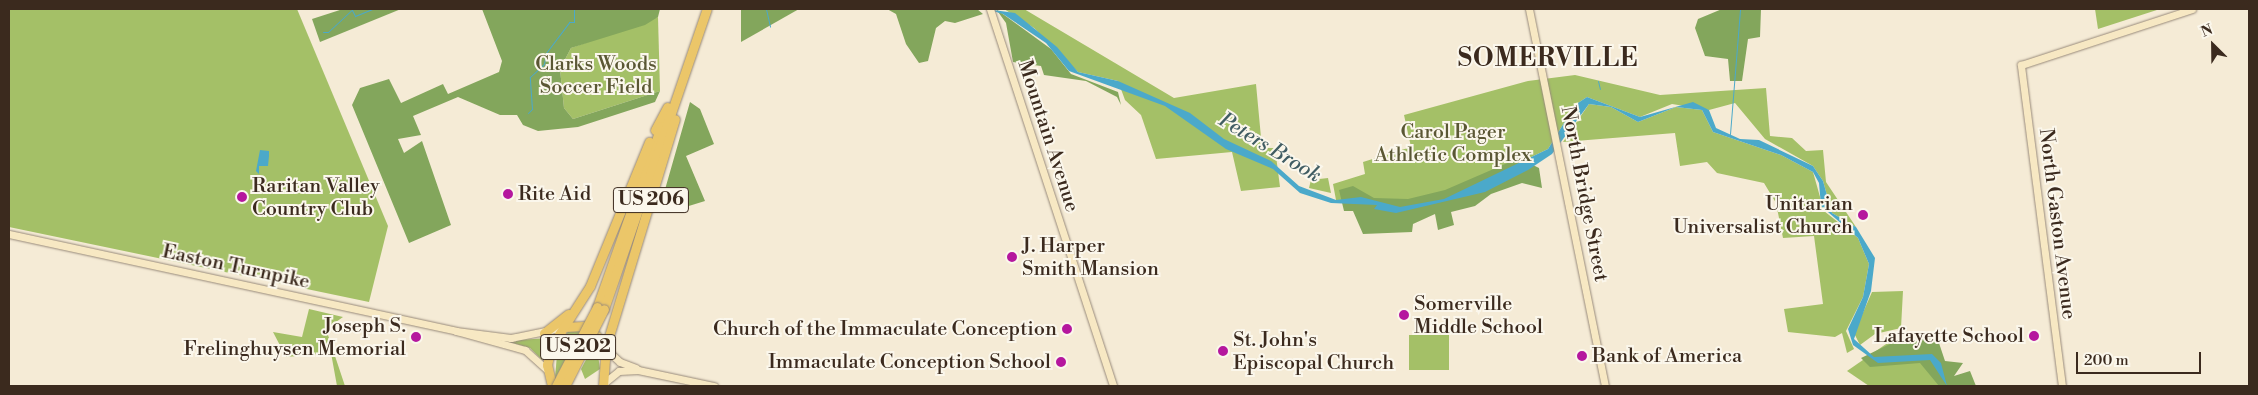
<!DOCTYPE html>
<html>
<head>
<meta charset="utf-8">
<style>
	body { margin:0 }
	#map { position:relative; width:2258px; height:395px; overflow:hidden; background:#f5ebd6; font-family:"Libre Bodoni",serif }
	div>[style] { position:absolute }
	.green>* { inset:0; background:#a4c067; transform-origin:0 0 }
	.forest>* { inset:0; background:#83a65c }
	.water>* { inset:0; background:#4ba9ca }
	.stream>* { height:1px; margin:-0.5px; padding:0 0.5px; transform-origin:0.5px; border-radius:0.5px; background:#4ba9ca }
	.roads { filter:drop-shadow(0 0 1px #988a7a) drop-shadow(0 0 1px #988a7a) }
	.secondary>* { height:7px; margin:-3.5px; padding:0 3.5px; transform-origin:3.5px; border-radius:3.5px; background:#f7e8c3 }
	.highway>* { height:9px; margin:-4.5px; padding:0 4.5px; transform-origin:4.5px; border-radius:4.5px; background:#ebc669 }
	.bridges { filter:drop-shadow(0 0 1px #988a7a) drop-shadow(0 0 1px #988a7a) }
	.highway-bridge>* { height:9px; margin:-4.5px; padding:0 4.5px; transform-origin:4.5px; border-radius:4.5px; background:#ebc669 }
	.dots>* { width:14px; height:14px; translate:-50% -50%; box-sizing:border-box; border:2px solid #fbf7ec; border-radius:50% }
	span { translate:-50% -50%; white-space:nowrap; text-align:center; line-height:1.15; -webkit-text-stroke:4px #fbf7ec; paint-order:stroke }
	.shield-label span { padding:1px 4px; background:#fbf7ec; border:1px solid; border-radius:4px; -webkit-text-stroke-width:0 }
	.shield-label { font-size:19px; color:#3b2a1e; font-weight:700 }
	.park-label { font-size:20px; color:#5a5734 }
	.street-label { font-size:20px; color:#3b2a1e }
	.poi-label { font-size:20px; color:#3b2a1e }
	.left { translate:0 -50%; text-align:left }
	.right { translate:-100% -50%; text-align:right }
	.water-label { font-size:21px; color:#415d63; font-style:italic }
	.district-label { font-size:25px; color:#3b2a1e; font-weight:700; letter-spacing:1px }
	.frame { position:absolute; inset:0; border:10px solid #3b2a1e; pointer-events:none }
	.north { position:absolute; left:2188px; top:20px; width:50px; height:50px; -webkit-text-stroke:4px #fbf7ec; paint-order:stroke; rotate:337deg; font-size:14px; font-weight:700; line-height:20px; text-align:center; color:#3b2a1e }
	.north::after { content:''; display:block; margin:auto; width:18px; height:22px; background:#3b2a1e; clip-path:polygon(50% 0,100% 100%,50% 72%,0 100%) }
	.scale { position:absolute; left:2076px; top:352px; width:125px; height:22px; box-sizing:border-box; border:2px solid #3b2a1e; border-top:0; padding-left:6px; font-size:15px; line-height:18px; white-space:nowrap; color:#3b2a1e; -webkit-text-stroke:4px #fbf7ec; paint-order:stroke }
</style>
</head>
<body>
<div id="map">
	<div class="green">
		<i style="clip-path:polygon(9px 9px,297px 9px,388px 226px,369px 302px,9px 227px)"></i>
		<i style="clip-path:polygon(1004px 9px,1024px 9px,1174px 98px,1256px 84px,1262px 148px,1275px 148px,1280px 187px,1241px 191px,1232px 152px,1156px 159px,1141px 115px,1125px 100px,1118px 81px,1078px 72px,1034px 28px)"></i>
		<i style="clip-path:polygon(2095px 9px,2160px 9px,2098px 29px)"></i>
		<i style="clip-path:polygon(658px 17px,660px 91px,573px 119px,564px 108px,560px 69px,571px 48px)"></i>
		<i style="clip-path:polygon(1575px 75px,1660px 95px,1766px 88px,1770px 136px,1792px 138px,1806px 151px,1823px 150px,1826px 182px,1856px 227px,1832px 213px,1823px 181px,1813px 166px,1765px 139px,1735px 103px,1709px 110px,1672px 104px,1640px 117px,1587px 97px,1575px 105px,1548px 149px,1444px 199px,1336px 200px,1333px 184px,1365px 174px,1363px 162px,1411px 147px,1404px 115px,1528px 81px)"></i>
		<i style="clip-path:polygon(1589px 104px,1611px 107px,1638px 122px,1676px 107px,1702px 110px,1713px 132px,1781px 155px,1813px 172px,1824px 211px,1858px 238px,1869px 264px,1863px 297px,1846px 331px,1854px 349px,1847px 353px,1842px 333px,1835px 337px,1788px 332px,1784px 309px,1823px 304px,1814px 236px,1783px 238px,1776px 203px,1764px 183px,1717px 173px,1707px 162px,1680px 166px,1675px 133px,1563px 142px)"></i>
		<i style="clip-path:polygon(1328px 178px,1331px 193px,1309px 188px,1311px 180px)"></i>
		<i style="clip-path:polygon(1903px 291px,1901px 328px,1875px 334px,1860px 345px,1854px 333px,1872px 292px)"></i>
		<i style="clip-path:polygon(309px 309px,343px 317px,326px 329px,345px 386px,337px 386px,331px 353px,286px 357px,273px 332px,302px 337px)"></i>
		<i style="clip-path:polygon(581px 331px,555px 379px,558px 342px,568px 332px)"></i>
		<i style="left:1449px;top:335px;width:35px;height:40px;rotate:90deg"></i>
		<i style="clip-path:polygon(548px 338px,542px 360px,530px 348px,505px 341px)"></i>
		<i style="clip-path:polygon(1936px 338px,1943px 386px,1869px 386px,1847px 371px,1889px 342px)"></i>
		<i style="clip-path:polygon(596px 341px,600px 369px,585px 379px,581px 369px)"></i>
	</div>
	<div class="forest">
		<i style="clip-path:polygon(343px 9px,401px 9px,320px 42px,312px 19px)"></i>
		<i style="clip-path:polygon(482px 9px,660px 9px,658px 17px,645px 25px,571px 48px,560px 69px,564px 108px,573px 119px,660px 91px,655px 102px,578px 127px,538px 131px,523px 125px,517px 115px,500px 115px,458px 97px,413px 116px,421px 135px,398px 139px,404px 153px,422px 141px,451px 225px,409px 243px,352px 105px,360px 88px,389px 79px,401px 103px,443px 84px,448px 94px,499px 72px,502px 61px)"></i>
		<i style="clip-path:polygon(741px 9px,799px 9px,741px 42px)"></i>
		<i style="clip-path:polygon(887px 9px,977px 9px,983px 14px,955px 23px,945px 21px,936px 28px,928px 61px,919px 63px,906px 44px,896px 14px)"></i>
		<i style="clip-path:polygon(996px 9px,1051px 49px,1071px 74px,1118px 92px,1121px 105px,1117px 97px,1086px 81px,1044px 75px,1041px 66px,1013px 62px,1006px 23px)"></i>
		<i style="clip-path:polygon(1722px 9px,1761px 9px,1760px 37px,1748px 39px,1742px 81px,1730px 81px,1728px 59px,1705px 56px,1695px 28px,1698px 19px)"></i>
		<i style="clip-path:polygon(690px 102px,700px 109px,714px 144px,686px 156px,705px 201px,666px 213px,662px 200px)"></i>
		<i style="clip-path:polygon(1519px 158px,1539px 168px,1542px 188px,1522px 183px,1491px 194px,1475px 206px,1451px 212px,1454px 225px,1438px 230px,1435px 214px,1413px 224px,1412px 232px,1363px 234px,1353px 211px,1344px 211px,1339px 190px,1353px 186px,1374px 198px,1408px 199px,1445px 190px)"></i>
		<i style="clip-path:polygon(1937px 337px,1945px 361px,1963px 363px,1954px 376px,1970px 371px,1976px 386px,1939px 386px,1920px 363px,1870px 367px,1861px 358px,1892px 343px)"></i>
	</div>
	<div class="water">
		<i style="clip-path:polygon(986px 9px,1015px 13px,1057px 47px,1078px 72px,1118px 81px,1190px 113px,1224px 139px,1271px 161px,1299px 186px,1336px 200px,1361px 197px,1400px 207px,1444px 199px,1548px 149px,1575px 105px,1587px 97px,1640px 117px,1693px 102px,1709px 110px,1716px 128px,1740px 139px,1759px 140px,1813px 166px,1823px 181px,1832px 213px,1856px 227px,1875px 258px,1871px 291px,1854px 339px,1874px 357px,1932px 354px,1941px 363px,1947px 386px,1930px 360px,1878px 363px,1853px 345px,1848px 329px,1863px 297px,1869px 264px,1858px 238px,1821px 206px,1819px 183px,1813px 172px,1781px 155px,1713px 132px,1702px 110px,1676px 107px,1638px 122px,1611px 107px,1589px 104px,1552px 154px,1528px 170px,1485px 192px,1396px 213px,1374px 209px,1377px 205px,1331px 203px,1300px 193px,1273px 169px,1226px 149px,1165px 106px,1069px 71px,1046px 43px,1003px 14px)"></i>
		<i style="clip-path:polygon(260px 150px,269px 151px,269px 156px,268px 166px,259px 166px,259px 174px,256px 171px)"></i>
	</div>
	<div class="stream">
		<i style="left:766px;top:9px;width:18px;rotate:77deg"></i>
		<i style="left:323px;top:32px;width:5px"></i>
		<i style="left:328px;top:32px;width:33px;rotate:-43deg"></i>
		<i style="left:352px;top:10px;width:7px;rotate:63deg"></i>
		<i style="left:355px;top:16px;width:18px;rotate:-22deg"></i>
		<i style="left:1598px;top:81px;width:8px;rotate:76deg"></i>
		<i style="left:528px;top:113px;width:6px;rotate:-45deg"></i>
		<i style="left:532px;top:109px;width:32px;rotate:-94deg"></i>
		<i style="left:530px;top:77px;width:19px;rotate:-43deg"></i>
		<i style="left:544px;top:64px;width:11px;rotate:-80deg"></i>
		<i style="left:546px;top:53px;width:39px;rotate:-53deg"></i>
		<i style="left:569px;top:22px;width:5px"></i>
		<i style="left:574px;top:22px;width:13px;rotate:-90deg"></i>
		<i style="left:1730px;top:134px;width:125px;rotate:-85.4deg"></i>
	</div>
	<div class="roads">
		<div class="secondary">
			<i style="left:990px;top:9px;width:397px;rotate:71.9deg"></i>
			<i style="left:1529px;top:9px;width:385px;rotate:78.6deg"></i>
			<i style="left:9px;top:234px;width:457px;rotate:12.2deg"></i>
			<i style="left:456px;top:331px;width:55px;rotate:7.3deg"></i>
			<i style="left:511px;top:338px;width:55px;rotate:-11.5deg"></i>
			<i style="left:456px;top:331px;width:72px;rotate:15.4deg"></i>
			<i style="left:525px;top:350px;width:31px;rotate:42deg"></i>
			<i style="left:608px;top:351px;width:16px;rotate:43deg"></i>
			<i style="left:620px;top:362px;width:17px;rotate:21deg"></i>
			<i style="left:604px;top:383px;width:19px;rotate:-39deg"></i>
			<i style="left:619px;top:371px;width:19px;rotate:-3deg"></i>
			<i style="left:638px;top:370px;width:78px;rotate:11.9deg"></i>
			<i style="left:2062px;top:386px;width:324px;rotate:-97.3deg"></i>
			<i style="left:2021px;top:65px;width:180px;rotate:-18.1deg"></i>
		</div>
		<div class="highway">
			<i style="left:655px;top:130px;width:26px;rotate:-62deg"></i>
			<i style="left:597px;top:307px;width:192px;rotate:-70.5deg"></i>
			<i style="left:604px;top:309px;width:317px;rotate:-71.1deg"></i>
			<i style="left:565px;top:327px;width:22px;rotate:-3deg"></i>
			<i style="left:587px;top:326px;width:28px;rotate:46deg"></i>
			<i style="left:606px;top:346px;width:40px;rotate:94.3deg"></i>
			<i style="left:544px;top:333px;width:31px;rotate:-38deg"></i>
			<i style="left:606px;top:346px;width:237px;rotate:-73.1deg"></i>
			<i style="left:552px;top:386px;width:22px;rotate:-103deg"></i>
			<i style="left:547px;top:365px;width:18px;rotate:-77deg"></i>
			<i style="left:551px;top:347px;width:72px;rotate:-57.4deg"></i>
			<i style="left:590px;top:286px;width:156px;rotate:-67.7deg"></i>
		</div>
	</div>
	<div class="bridges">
		<div class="highway-bridge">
			<i style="left:556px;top:386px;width:89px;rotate:-62.6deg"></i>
			<i style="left:565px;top:386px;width:86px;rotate:-63.1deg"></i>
		</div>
	</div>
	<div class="dots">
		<i style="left:508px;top:194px;background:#b5179e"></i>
		<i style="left:242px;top:197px;background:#b5179e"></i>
		<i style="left:1863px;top:215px;background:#b5179e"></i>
		<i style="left:1012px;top:257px;background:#b5179e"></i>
		<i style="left:1404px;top:315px;background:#b5179e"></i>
		<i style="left:1067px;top:329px;background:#b5179e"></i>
		<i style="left:2034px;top:336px;background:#b5179e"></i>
		<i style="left:416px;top:337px;background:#b5179e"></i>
		<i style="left:1223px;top:351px;background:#b5179e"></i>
		<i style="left:1582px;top:356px;background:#b5179e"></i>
		<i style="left:1061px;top:362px;background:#b5179e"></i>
	</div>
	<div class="shield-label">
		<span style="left:651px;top:200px">US 206</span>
		<span style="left:578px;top:347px">US 202</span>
	</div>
	<div class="park-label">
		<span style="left:596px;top:76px">Clarks Woods<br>Soccer Field</span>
		<span style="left:1453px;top:144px">Carol Pager<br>Athletic Complex</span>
	</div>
	<div class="street-label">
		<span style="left:1048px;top:136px;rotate:72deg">Mountain Avenue</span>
		<span style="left:1584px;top:194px;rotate:79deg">North Bridge Street</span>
		<span style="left:2057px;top:224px;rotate:83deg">North Gaston Avenue</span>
		<span style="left:236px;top:267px;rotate:12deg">Easton Turnpike</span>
	</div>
	<div class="poi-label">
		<span class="left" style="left:252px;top:198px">Raritan Valley<br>Country Club</span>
		<span class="left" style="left:518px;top:194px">Rite Aid</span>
		<span class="right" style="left:1853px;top:216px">Unitarian<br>Universalist Church</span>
		<span class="left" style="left:1022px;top:258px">J. Harper<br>Smith Mansion</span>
		<span class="left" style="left:1414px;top:316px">Somerville<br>Middle School</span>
		<span class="right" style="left:406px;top:338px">Joseph S.<br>Frelinghuysen Memorial</span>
		<span class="right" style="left:1057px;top:329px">Church of the Immaculate Conception</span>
		<span class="right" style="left:2024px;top:336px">Lafayette School</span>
		<span class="left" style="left:1233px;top:352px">St. John's<br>Episcopal Church</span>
		<span class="left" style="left:1592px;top:356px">Bank of America</span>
		<span class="right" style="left:1051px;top:362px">Immaculate Conception School</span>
	</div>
	<div class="water-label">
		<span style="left:1270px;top:148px;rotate:31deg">Peters Brook</span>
	</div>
	<div class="district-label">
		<span style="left:1548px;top:59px">SOMERVILLE</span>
	</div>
	<div class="frame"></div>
	<div class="north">N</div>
	<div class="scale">200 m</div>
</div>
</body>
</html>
